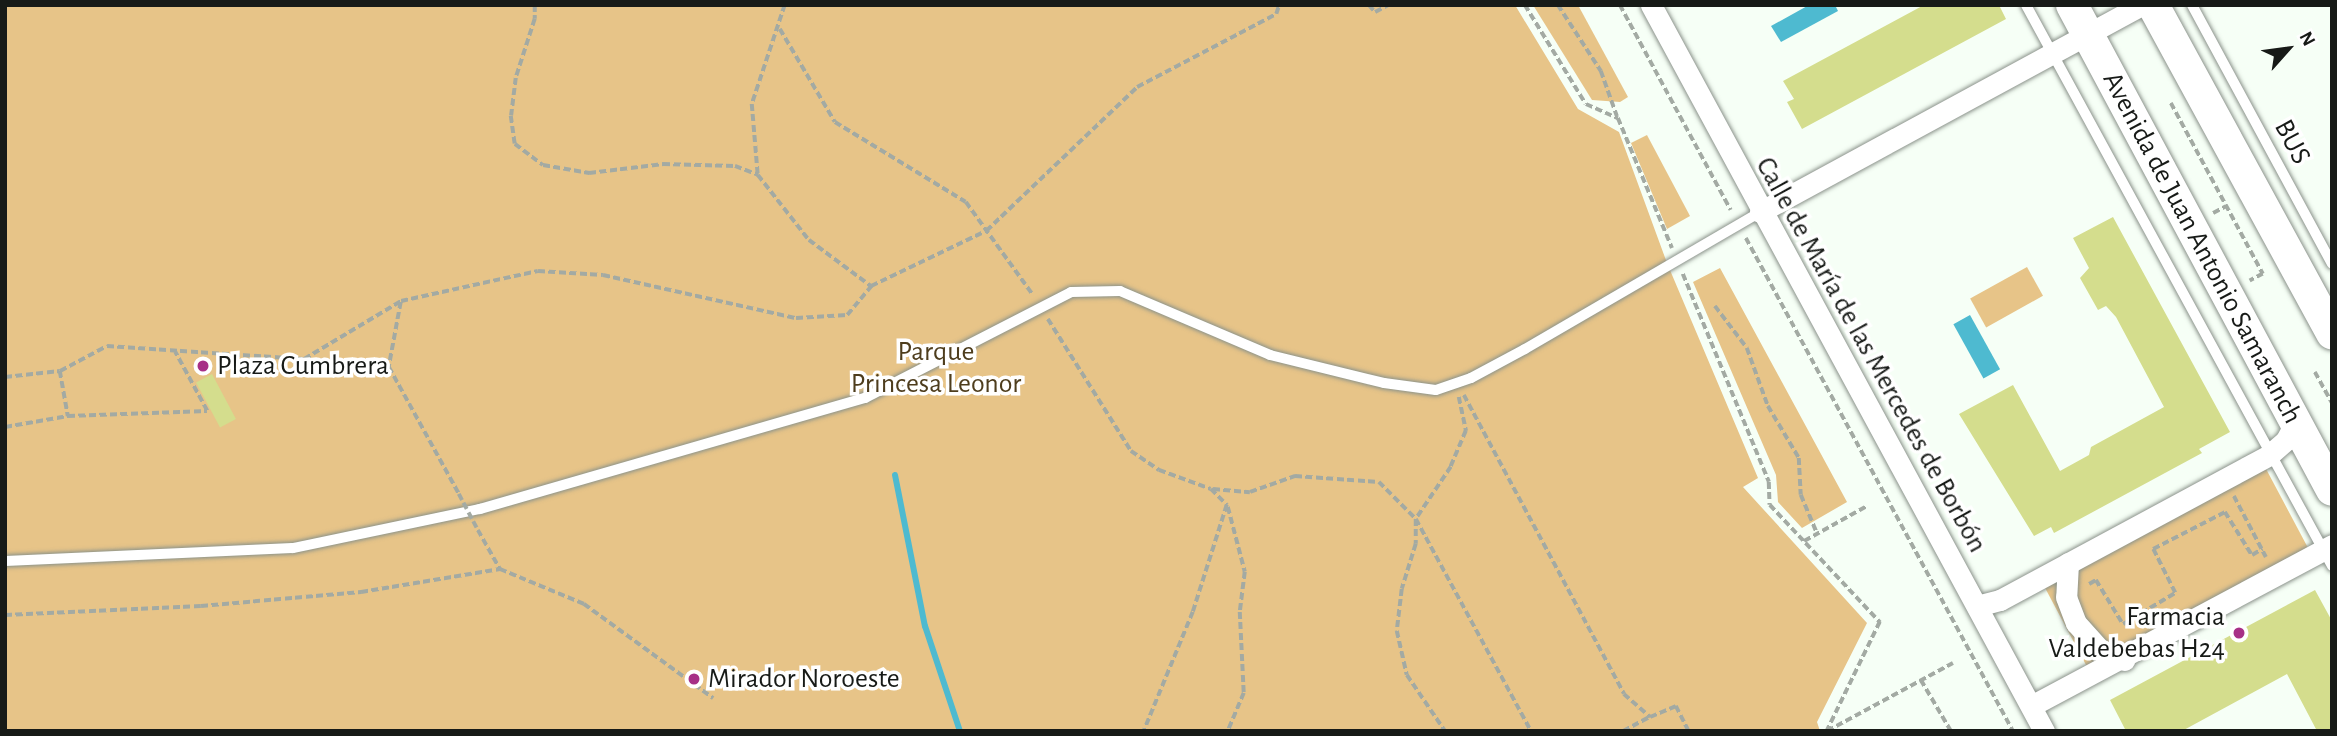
<!DOCTYPE html>
<html>
<head>
<meta charset="utf-8">
<style>
	body { margin:0 }
	#map { position:relative; width:2337px; height:736px; overflow:hidden; background:#f6fff6; font-family:"Alegreya Sans",sans-serif }
	div>[style] { position:absolute }
	.green>* { inset:0; background:#e7c488; transform-origin:0 0 }
	.water>* { inset:0; background:#4ebad0; transform-origin:0 0 }
	.stream>* { height:6px; margin:-3px; padding:0 3px; transform-origin:3px; border-radius:3px; background:#4ebad0 }
	.building>* { inset:0; background:#d4dd8d; transform-origin:0 0 }
	.path>* { height:3.5px; margin-top:-1.75px; transform-origin:0; background:repeating-linear-gradient(90deg,#a3aaa3 0 7px,transparent 0 10.5px) }
	.roads { filter:drop-shadow(0 0 2px #8b938b) drop-shadow(0 0 2px #8b938b) }
	.lane>* { height:10px; margin:-5px; padding:0 5px; transform-origin:5px; border-radius:5px; background:#fff }
	.street>* { height:21px; margin:-10.5px; padding:0 10.5px; transform-origin:10.5px; border-radius:10.5px; background:#fff }
	.secondary>* { height:32px; margin:-16px; padding:0 16px; transform-origin:16px; border-radius:16px; background:#fff }
	.path-bridge>* { height:3.5px; margin-top:-1.75px; transform-origin:0; background:repeating-linear-gradient(90deg,#a3aaa3 0 7px,transparent 0 10.5px) }
	.dots>* { width:19px; height:19px; translate:-50% -50%; box-sizing:border-box; border:4px solid #fff; border-radius:50% }
	span { translate:-50% -50%; white-space:nowrap; text-align:center; line-height:1.15; -webkit-text-stroke:7px #fff; paint-order:stroke }
	.street-label { font-size:28px; color:#171a17 }
	.park-label { font-size:28px; color:#4e3d1d }
	.poi-label { font-size:28px; color:#171a17 }
	.left { translate:0 -50%; text-align:left }
	.right { translate:-100% -50%; text-align:right }
	.frame { position:absolute; inset:0; border:7px solid #171a17; pointer-events:none }
	.north { position:absolute; left:2253px; top:14px; width:70px; height:70px; -webkit-text-stroke:5px #fff; paint-order:stroke; rotate:62deg; font-size:19px; font-weight:700; line-height:28px; text-align:center; color:#171a17 }
	.north::after { content:''; display:block; margin:auto; width:24px; height:32px; background:#171a17; clip-path:polygon(50% 0,100% 100%,50% 72%,0 100%) }
</style>
</head>
<body>
<div id="map">
	<div class="green">
		<i style="clip-path:polygon(5px 5px,1515px 5px,1578px 109px,1619px 132px,1667px 263px,1758px 478px,1743px 487px,1867px 623px,1817px 722px,1820px 731px,5px 731px)"></i>
		<i style="clip-path:polygon(1533px 5px,1578px 5px,1628px 97px,1620px 102px,1592px 100px)"></i>
		<i style="clip-path:polygon(1647px 135px,1690px 216px,1667px 229px,1631px 143px)"></i>
		<i style="left:2027px;top:267px;width:33px;height:65px;rotate:61deg"></i>
		<i style="clip-path:polygon(1720px 268px,1847px 502px,1802px 528px,1778px 502px,1776px 475px,1693px 282px)"></i>
		<i style="left:2265px;top:467px;width:94px;height:251px;rotate:62deg"></i>
	</div>
	<div class="water">
		<i style="clip-path:polygon(1809px 5px,1835px 5px,1838px 11px,1781px 42px,1771px 26px)"></i>
		<i style="left:1970px;top:315px;width:62px;height:19px;rotate:61deg"></i>
	</div>
	<div class="stream">
		<i style="left:895px;top:475px;width:154px;rotate:78.8deg"></i>
		<i style="left:925px;top:626px;width:111px;rotate:71.6deg"></i>
	</div>
	<div class="building">
		<i style="clip-path:polygon(1924px 5px,1999px 5px,2006px 19px,1802px 129px,1787px 102px,1794px 99px,1783px 81px)"></i>
		<i style="clip-path:polygon(2113px 217px,2230px 432px,2199px 449px,2202px 453px,2054px 533px,2051px 527px,2034px 536px,1959px 414px,2013px 385px,2060px 471px,2089px 455px,2091px 447px,2164px 407px,2116px 317px,2106px 306px,2098px 310px,2080px 278px,2089px 268px,2073px 238px)"></i>
		<i style="left:212px;top:374px;width:51px;height:18px;rotate:62deg"></i>
		<i style="clip-path:polygon(2315px 590px,2332px 621px,2332px 731px,2317px 731px,2287px 674px,2182px 731px,2126px 731px,2110px 700px)"></i>
	</div>
	<div class="path">
		<i style="left:535px;top:5px;width:14px;rotate:90deg"></i>
		<i style="left:535px;top:19px;width:62px;rotate:107.9deg"></i>
		<i style="left:516px;top:78px;width:38px;rotate:97deg"></i>
		<i style="left:511px;top:116px;width:28px;rotate:82deg"></i>
		<i style="left:515px;top:144px;width:35px;rotate:37deg"></i>
		<i style="left:543px;top:165px;width:47px;rotate:9.9deg"></i>
		<i style="left:589px;top:173px;width:75px;rotate:-6.9deg"></i>
		<i style="left:663px;top:164px;width:72px;rotate:1.6deg"></i>
		<i style="left:735px;top:166px;width:25px;rotate:21deg"></i>
		<i style="left:785px;top:5px;width:104px;rotate:108.4deg"></i>
		<i style="left:752px;top:104px;width:71px;rotate:85.2deg"></i>
		<i style="left:758px;top:175px;width:83px;rotate:51.9deg"></i>
		<i style="left:809px;top:240px;width:77px;rotate:36.6deg"></i>
		<i style="left:1369px;top:5px;width:9px;rotate:49deg"></i>
		<i style="left:1375px;top:12px;width:15px;rotate:-28deg"></i>
		<i style="left:1525px;top:5px;width:116px;rotate:58.4deg"></i>
		<i style="left:1586px;top:104px;width:35px;rotate:24deg"></i>
		<i style="left:1618px;top:118px;width:141px;rotate:67.4deg"></i>
		<i style="left:1558px;top:5px;width:79px;rotate:56.9deg"></i>
		<i style="left:1601px;top:71px;width:48px;rotate:70.4deg"></i>
		<i style="left:1620px;top:5px;width:233px;rotate:61.6deg"></i>
		<i style="left:780px;top:29px;width:108px;rotate:59.4deg"></i>
		<i style="left:835px;top:122px;width:153px;rotate:31.4deg"></i>
		<i style="left:966px;top:202px;width:115px;rotate:54.2deg"></i>
		<i style="left:2171px;top:103px;width:194px;rotate:61.7deg"></i>
		<i style="left:2263px;top:274px;width:15px;rotate:152deg"></i>
		<i style="left:2213px;top:213px;width:15px;rotate:-28deg"></i>
		<i style="left:1746px;top:238px;width:561px;rotate:61.56deg"></i>
		<i style="left:1683px;top:274px;width:225px;rotate:67.5deg"></i>
		<i style="left:1769px;top:482px;width:23px;rotate:88deg"></i>
		<i style="left:1770px;top:505px;width:161px;rotate:46.8deg"></i>
		<i style="left:1880px;top:622px;width:121px;rotate:115.9deg"></i>
		<i style="left:401px;top:302px;width:66px;rotate:100.5deg"></i>
		<i style="left:389px;top:367px;width:145px;rotate:61.1deg"></i>
		<i style="left:1715px;top:306px;width:53px;rotate:52.7deg"></i>
		<i style="left:1747px;top:348px;width:62px;rotate:70.1deg"></i>
		<i style="left:1768px;top:406px;width:61px;rotate:59.2deg"></i>
		<i style="left:1799px;top:458px;width:37px;rotate:87deg"></i>
		<i style="left:1801px;top:495px;width:41px;rotate:67.2deg"></i>
		<i style="left:1048px;top:319px;width:156px;rotate:57.8deg"></i>
		<i style="left:1131px;top:451px;width:34px;rotate:34deg"></i>
		<i style="left:1159px;top:470px;width:55px;rotate:20.1deg"></i>
		<i style="left:1211px;top:489px;width:23px;rotate:45deg"></i>
		<i style="left:1227px;top:505px;width:112px;rotate:107.6deg"></i>
		<i style="left:1193px;top:612px;width:129px;rotate:112.4deg"></i>
		<i style="left:304px;top:359px;width:85px;rotate:5.4deg"></i>
		<i style="left:60px;top:371px;width:46px;rotate:79.9deg"></i>
		<i style="left:2315px;top:372px;width:35px;rotate:61deg"></i>
		<i style="left:5px;top:377px;width:55px;rotate:-6.2deg"></i>
		<i style="left:60px;top:371px;width:53px;rotate:-28deg"></i>
		<i style="left:107px;top:346px;width:197px;rotate:3.8deg"></i>
		<i style="left:304px;top:359px;width:113px;rotate:-30.9deg"></i>
		<i style="left:401px;top:301px;width:140px;rotate:-12.4deg"></i>
		<i style="left:538px;top:271px;width:65px;rotate:3.5deg"></i>
		<i style="left:603px;top:275px;width:198px;rotate:12.6deg"></i>
		<i style="left:796px;top:318px;width:51px;rotate:-3.4deg"></i>
		<i style="left:847px;top:315px;width:38px;rotate:-50deg"></i>
		<i style="left:871px;top:286px;width:127px;rotate:-25.6deg"></i>
		<i style="left:986px;top:231px;width:209px;rotate:-43.6deg"></i>
		<i style="left:1137px;top:87px;width:157px;rotate:-27.7deg"></i>
		<i style="left:1276px;top:14px;width:9px;rotate:-72deg"></i>
		<i style="left:1464px;top:395px;width:339px;rotate:61.8deg"></i>
		<i style="left:1624px;top:694px;width:35px;rotate:41deg"></i>
		<i style="left:1650px;top:717px;width:28px;rotate:-23deg"></i>
		<i style="left:1676px;top:706px;width:28px;rotate:63deg"></i>
		<i style="left:1459px;top:397px;width:35px;rotate:78deg"></i>
		<i style="left:1466px;top:431px;width:39px;rotate:113deg"></i>
		<i style="left:1451px;top:467px;width:63px;rotate:123.9deg"></i>
		<i style="left:1416px;top:519px;width:241px;rotate:61.5deg"></i>
		<i style="left:5px;top:427px;width:64px;rotate:-9.9deg"></i>
		<i style="left:68px;top:416px;width:139px;rotate:-2.1deg"></i>
		<i style="left:207px;top:411px;width:67px;rotate:-118.5deg"></i>
		<i style="left:1213px;top:489px;width:37px;rotate:5deg"></i>
		<i style="left:1250px;top:492px;width:48px;rotate:-19.6deg"></i>
		<i style="left:1295px;top:476px;width:84px;rotate:4.1deg"></i>
		<i style="left:1379px;top:482px;width:52px;rotate:45deg"></i>
		<i style="left:1416px;top:519px;width:25px;rotate:90deg"></i>
		<i style="left:1416px;top:544px;width:47px;rotate:107.3deg"></i>
		<i style="left:1402px;top:589px;width:42px;rotate:96.8deg"></i>
		<i style="left:1397px;top:631px;width:45px;rotate:77.2deg"></i>
		<i style="left:1407px;top:675px;width:68px;rotate:55.8deg"></i>
		<i style="left:2234px;top:496px;width:69px;rotate:62.3deg"></i>
		<i style="left:1228px;top:507px;width:67px;rotate:75.3deg"></i>
		<i style="left:1245px;top:572px;width:40px;rotate:97.1deg"></i>
		<i style="left:1240px;top:612px;width:81px;rotate:87.2deg"></i>
		<i style="left:1244px;top:693px;width:41px;rotate:112.8deg"></i>
		<i style="left:478px;top:530px;width:45px;rotate:60.6deg"></i>
		<i style="left:1804px;top:541px;width:72px;rotate:-29.1deg"></i>
		<i style="left:2089px;top:584px;width:8px;rotate:-30deg"></i>
		<i style="left:2096px;top:580px;width:52px;rotate:58.5deg"></i>
		<i style="left:2123px;top:624px;width:61px;rotate:-30.8deg"></i>
		<i style="left:2175px;top:593px;width:49px;rotate:-116.6deg"></i>
		<i style="left:2153px;top:549px;width:81px;rotate:-27.2deg"></i>
		<i style="left:2225px;top:512px;width:51px;rotate:57.9deg"></i>
		<i style="left:2252px;top:555px;width:12px;rotate:-31deg"></i>
		<i style="left:5px;top:615px;width:196px;rotate:-2.6deg"></i>
		<i style="left:201px;top:606px;width:161px;rotate:-5deg"></i>
		<i style="left:361px;top:592px;width:141px;rotate:-9.4deg"></i>
		<i style="left:500px;top:569px;width:91px;rotate:22.6deg"></i>
		<i style="left:584px;top:604px;width:160px;rotate:36.1deg"></i>
		<i style="left:1921px;top:680px;width:59px;rotate:59.5deg"></i>
		<i style="left:1623px;top:731px;width:30px;rotate:-28deg"></i>
		<i style="left:1827px;top:731px;width:143px;rotate:-28.4deg"></i>
	</div>
	<div class="roads">
		<div class="lane">
			<i style="left:2026px;top:5px;width:639px;rotate:61.39deg"></i>
			<i style="left:2192px;top:5px;width:294px;rotate:61.6deg"></i>
			<i style="left:5px;top:561px;width:288px;rotate:-2.6deg"></i>
			<i style="left:293px;top:548px;width:191px;rotate:-11.8deg"></i>
			<i style="left:480px;top:509px;width:401px;rotate:-16.1deg"></i>
			<i style="left:865px;top:398px;width:232px;rotate:-27.2deg"></i>
			<i style="left:1071px;top:292px;width:49px;rotate:-1.2deg"></i>
			<i style="left:1120px;top:291px;width:163px;rotate:23.1deg"></i>
			<i style="left:1270px;top:355px;width:117px;rotate:13.8deg"></i>
			<i style="left:1384px;top:383px;width:52px;rotate:7.7deg"></i>
			<i style="left:1436px;top:390px;width:37px;rotate:-19deg"></i>
			<i style="left:1471px;top:378px;width:61px;rotate:-28.2deg"></i>
			<i style="left:1525px;top:349px;width:272px;rotate:-30.2deg"></i>
		</div>
		<div class="street">
			<i style="left:1651px;top:5px;width:826px;rotate:61.57deg"></i>
			<i style="left:1760px;top:212px;width:434px;rotate:-28.5deg"></i>
			<i style="left:2068px;top:563px;width:34px;rotate:93deg"></i>
			<i style="left:2066px;top:597px;width:28px;rotate:69deg"></i>
			<i style="left:2076px;top:623px;width:38px;rotate:48deg"></i>
			<i style="left:2101px;top:651px;width:25px;rotate:21deg"></i>
			<i style="left:1977px;top:606px;width:24px;rotate:-15deg"></i>
			<i style="left:2000px;top:600px;width:306px;rotate:-28.3deg"></i>
			<i style="left:2269px;top:455px;width:23px;rotate:-41deg"></i>
			<i style="left:2286px;top:440px;width:19px;rotate:-62deg"></i>
			<i style="left:2031px;top:706px;width:341px;rotate:-28.1deg"></i>
		</div>
		<div class="secondary">
			<i style="left:2072px;top:5px;width:550px;rotate:61.81deg"></i>
			<i style="left:2153px;top:5px;width:374px;rotate:61.4deg"></i>
		</div>
	</div>
	<div class="path-bridge">
		<i style="left:459px;top:494px;width:41px;rotate:62.2deg"></i>
	</div>
	<div class="dots">
		<i style="left:203px;top:366px;background:#a73087"></i>
		<i style="left:2239px;top:633px;background:#a73087"></i>
		<i style="left:694px;top:679px;background:#a73087"></i>
	</div>
	<div class="street-label">
		<span style="left:2292px;top:142px;rotate:62deg">BUS</span>
		<span style="left:2202px;top:248px;rotate:62deg">Avenida de Juan Antonio Samaranch</span>
		<span style="left:1871px;top:355px;rotate:61deg">Calle de María de las Mercedes de Borbón</span>
	</div>
	<div class="park-label">
		<span style="left:936px;top:368px">Parque<br>Princesa Leonor</span>
	</div>
	<div class="poi-label">
		<span class="left" style="left:217px;top:366px">Plaza Cumbrera</span>
		<span class="right" style="left:2225px;top:633px">Farmacia<br>Valdebebas H24</span>
		<span class="left" style="left:708px;top:679px">Mirador Noroeste</span>
	</div>
	<div class="frame"></div>
	<div class="north">N</div>
</div>
</body>
</html>
